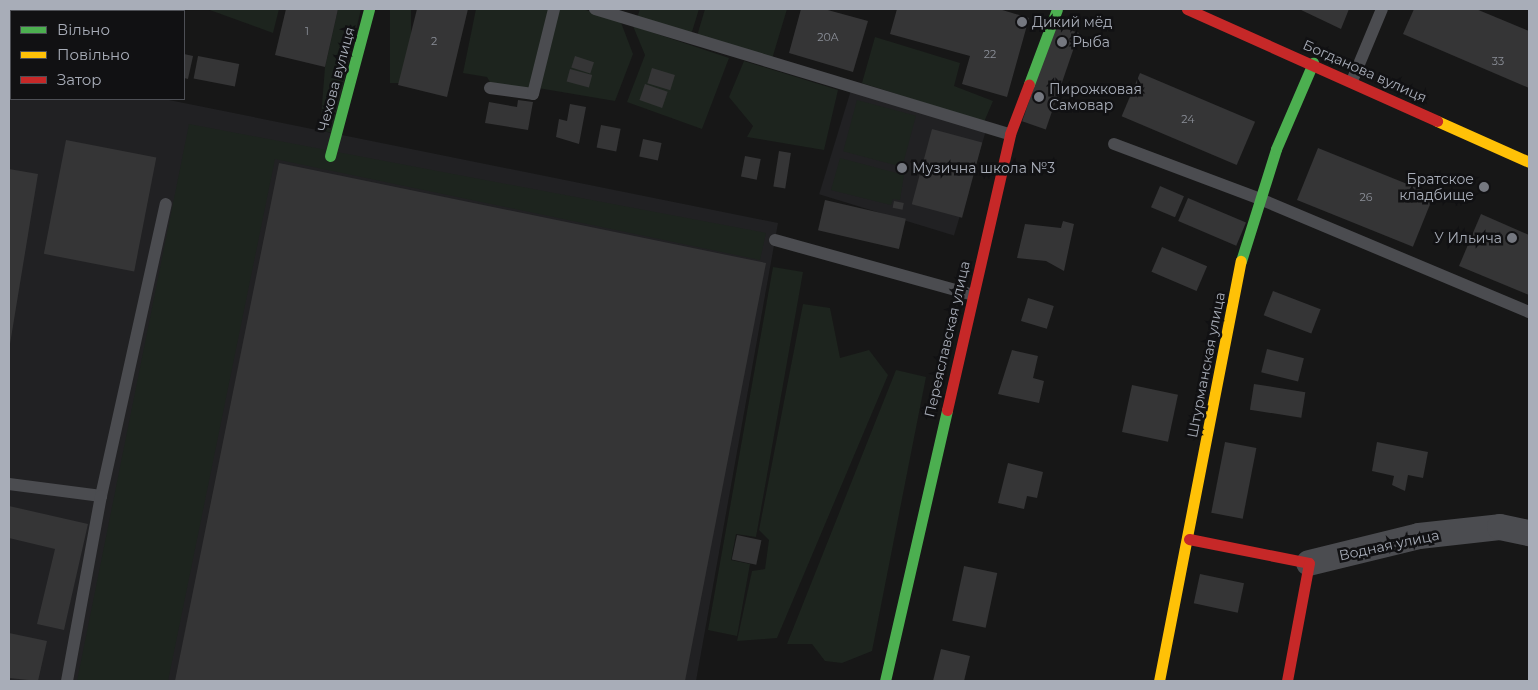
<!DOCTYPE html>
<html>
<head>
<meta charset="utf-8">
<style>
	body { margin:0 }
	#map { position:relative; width:1538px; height:690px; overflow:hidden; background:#171717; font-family:Montserrat,sans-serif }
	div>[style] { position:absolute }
	.built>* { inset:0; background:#212123; transform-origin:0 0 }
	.green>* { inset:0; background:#1d241e; transform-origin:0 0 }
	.building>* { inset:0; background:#353536; transform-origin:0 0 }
	.lane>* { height:12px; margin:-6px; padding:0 6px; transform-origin:6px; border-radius:6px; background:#4b4c50 }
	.street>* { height:26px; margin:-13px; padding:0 13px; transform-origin:13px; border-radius:13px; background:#4b4c50 }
	.fast>* { height:11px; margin:-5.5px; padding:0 5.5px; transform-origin:5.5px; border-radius:5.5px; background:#4caf50 }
	.slow>* { height:11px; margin:-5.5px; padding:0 5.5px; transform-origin:5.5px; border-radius:5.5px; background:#ffc107 }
	.jam>* { height:11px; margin:-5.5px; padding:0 5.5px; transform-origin:5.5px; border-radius:5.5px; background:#c62828 }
	.dots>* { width:14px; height:14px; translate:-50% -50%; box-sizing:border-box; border:2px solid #111113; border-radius:50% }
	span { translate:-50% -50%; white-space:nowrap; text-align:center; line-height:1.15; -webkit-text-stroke:5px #111113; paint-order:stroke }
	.number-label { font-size:11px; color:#8b8f98 }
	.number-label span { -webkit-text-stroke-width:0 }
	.poi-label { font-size:14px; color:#a8adb8 }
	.left { translate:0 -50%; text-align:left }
	.right { translate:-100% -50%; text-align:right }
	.street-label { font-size:14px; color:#a8adb8 }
	.frame { position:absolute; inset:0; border:10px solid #a8adb8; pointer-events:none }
	.legend { position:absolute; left:10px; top:10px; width:175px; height:90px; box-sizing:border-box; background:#111113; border:1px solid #4d4f55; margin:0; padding:6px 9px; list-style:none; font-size:15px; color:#a8adb8 }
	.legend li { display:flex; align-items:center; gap:10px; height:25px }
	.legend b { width:25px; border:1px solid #4d4f55 }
</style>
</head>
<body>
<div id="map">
	<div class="built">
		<i style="clip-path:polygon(9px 67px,11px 99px,164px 99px,778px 223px,696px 681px,9px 681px)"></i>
		<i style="left:851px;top:90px;width:141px;height:109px;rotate:17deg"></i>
	</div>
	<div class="green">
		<i style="clip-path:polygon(207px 9px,279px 9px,273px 33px)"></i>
		<i style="clip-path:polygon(338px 9px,361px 9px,332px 133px,320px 130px,325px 67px)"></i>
		<i style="left:390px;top:9px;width:21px;height:74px"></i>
		<i style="clip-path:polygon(476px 9px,552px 9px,532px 90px,491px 84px,487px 77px,463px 73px)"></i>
		<i style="clip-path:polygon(557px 9px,582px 9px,620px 20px,633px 54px,615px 101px,538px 88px)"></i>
		<i style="clip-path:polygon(640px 9px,699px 9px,691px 35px,637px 18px)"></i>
		<i style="clip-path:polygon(705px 9px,787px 9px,772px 59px,697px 36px)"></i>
		<i style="clip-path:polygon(633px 26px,729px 58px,702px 129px,627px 102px,645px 55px)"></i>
		<i style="clip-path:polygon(875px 37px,960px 63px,954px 86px,993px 101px,984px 122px,862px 83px)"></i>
		<i style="clip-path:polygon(744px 61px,838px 90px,824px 150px,747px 137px,753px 126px,729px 97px)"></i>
		<i style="left:857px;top:100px;width:61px;height:53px;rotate:15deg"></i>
		<i style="clip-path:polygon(189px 124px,766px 233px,760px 260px,275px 159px,168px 681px,77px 681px)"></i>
		<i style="clip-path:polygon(840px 158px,904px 175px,900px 200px,893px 199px,891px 205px,831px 190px)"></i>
		<i style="clip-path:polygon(773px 267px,803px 272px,756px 537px,736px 534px,731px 560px,750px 564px,737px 636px,708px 630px)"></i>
		<i style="clip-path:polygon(803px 304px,830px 308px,840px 358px,869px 350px,888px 375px,777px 638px,737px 641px,752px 571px,765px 569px,769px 540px,759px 530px)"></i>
		<i style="clip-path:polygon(896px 370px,926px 377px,872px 651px,842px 663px,825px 661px,812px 644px,787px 644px)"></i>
	</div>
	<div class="building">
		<i style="clip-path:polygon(286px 9px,338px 9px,325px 67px,275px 55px)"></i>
		<i style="clip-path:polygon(417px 9px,468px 9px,447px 97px,398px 85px)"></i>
		<i style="clip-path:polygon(801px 9px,824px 9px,868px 21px,853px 72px,789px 53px)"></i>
		<i style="clip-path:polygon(897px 9px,999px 9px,1029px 18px,1007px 97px,962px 84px,970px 56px,890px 34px)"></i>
		<i style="clip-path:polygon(1299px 9px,1349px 9px,1341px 29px)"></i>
		<i style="clip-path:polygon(1414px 9px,1476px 9px,1529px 31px,1529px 88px,1403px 34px)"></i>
		<i style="left:1079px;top:33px;width:102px;height:25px;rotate:109deg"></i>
		<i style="clip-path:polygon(184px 54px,193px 56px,188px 79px,184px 78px)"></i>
		<i style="left:198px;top:56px;width:42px;height:23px;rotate:11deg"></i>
		<i style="left:575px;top:56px;width:20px;height:12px;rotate:18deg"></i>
		<i style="left:652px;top:68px;width:24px;height:16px;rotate:17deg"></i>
		<i style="left:570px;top:69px;width:23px;height:13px;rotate:15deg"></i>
		<i style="left:1140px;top:73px;width:125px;height:47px;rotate:23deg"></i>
		<i style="left:645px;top:84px;width:24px;height:17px;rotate:19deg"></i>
		<i style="clip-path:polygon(518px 100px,533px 102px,528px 130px,485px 123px,489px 102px,517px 107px)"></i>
		<i style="clip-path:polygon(570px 104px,586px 107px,579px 144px,556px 137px,559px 119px,567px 121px)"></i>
		<i style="left:601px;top:125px;width:20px;height:23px;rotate:11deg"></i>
		<i style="left:932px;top:129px;width:52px;height:78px;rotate:15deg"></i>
		<i style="left:643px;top:139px;width:19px;height:18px;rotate:12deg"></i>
		<i style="left:66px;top:140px;width:92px;height:116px;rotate:11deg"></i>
		<i style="left:1318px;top:148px;width:125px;height:56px;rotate:22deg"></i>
		<i style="left:779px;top:151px;width:12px;height:36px;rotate:9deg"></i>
		<i style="left:745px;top:156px;width:16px;height:21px;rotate:11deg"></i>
		<i style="clip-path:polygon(279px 163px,766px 263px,685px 681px,175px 681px)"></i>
		<i style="clip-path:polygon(9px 169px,38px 174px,10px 344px,9px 344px)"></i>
		<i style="left:1160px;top:186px;width:26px;height:23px;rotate:23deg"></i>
		<i style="left:1188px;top:198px;width:63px;height:25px;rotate:23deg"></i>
		<i style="left:825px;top:200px;width:83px;height:31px;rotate:13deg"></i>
		<i style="left:894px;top:201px;width:10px;height:7px;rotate:11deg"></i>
		<i style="clip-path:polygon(1481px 214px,1529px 235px,1529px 295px,1459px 266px)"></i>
		<i style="clip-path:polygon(1063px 221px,1074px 224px,1064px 271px,1046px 261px,1017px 258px,1025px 224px,1061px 228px)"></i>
		<i style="left:1162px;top:247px;width:49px;height:27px;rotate:23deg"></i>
		<i style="left:1273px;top:291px;width:51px;height:26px;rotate:21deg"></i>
		<i style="left:1028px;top:298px;width:27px;height:24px;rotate:17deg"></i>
		<i style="left:1267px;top:349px;width:38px;height:24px;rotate:14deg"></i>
		<i style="clip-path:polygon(1012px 350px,1038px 356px,1033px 378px,1044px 381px,1039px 403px,998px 394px)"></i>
		<i style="left:1254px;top:384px;width:52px;height:26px;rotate:9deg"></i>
		<i style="left:1132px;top:385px;width:47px;height:48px;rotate:12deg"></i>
		<i style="left:1225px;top:442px;width:32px;height:72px;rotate:11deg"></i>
		<i style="clip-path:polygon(1377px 442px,1428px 452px,1423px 478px,1408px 475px,1405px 491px,1392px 485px,1394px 476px,1372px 471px)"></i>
		<i style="clip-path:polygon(1008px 463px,1043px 472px,1037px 498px,1027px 496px,1024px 509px,998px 503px)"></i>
		<i style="clip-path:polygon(9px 506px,88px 524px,64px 630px,37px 624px,55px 549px,9px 538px)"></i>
		<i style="left:737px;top:535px;width:25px;height:25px;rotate:12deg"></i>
		<i style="left:964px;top:566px;width:34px;height:56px;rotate:12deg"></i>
		<i style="left:1200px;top:574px;width:45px;height:30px;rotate:12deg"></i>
		<i style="clip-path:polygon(9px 633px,47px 641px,38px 681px,9px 678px)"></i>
		<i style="clip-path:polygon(941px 649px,970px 656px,964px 681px,933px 681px)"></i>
	</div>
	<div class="lane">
		<i style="left:595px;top:9px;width:433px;rotate:16.8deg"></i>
		<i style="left:1352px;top:81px;width:78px;rotate:-67.4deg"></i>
		<i style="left:490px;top:88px;width:43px;rotate:7.9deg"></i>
		<i style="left:533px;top:94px;width:88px;rotate:-76.1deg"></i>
		<i style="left:1114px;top:144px;width:156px;rotate:20.6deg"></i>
		<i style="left:1260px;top:199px;width:292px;rotate:22.8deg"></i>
		<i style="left:775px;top:240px;width:205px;rotate:15.5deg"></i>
		<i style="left:9px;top:484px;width:93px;rotate:7.4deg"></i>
		<i style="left:101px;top:496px;width:299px;rotate:-77.5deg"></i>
		<i style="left:67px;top:681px;width:188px;rotate:-79.6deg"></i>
	</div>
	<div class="street">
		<i style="left:1309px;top:563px;width:113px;rotate:-13.8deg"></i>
		<i style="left:1419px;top:536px;width:81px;rotate:-6.3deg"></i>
		<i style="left:1500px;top:527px;width:30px;rotate:12deg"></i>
	</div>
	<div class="fast">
		<i style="left:1029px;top:84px;width:80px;rotate:-69.5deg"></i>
		<i style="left:330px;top:156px;width:152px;rotate:-75.1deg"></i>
		<i style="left:1241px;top:261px;width:117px;rotate:-72.6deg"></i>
		<i style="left:1276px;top:149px;width:94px;rotate:-66.7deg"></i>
		<i style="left:885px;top:681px;width:278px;rotate:-77.1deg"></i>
	</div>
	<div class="slow">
		<i style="left:1437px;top:121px;width:101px;rotate:24deg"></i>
		<i style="left:1159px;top:681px;width:428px;rotate:-79deg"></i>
	</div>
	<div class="jam">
		<i style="left:1187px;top:9px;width:274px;rotate:24.1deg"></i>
		<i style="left:947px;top:410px;width:283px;rotate:-77.1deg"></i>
		<i style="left:1010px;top:134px;width:53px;rotate:-69.2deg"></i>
		<i style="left:1189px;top:539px;width:122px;rotate:11.3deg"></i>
		<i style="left:1309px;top:563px;width:120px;rotate:100.6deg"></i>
	</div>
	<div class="dots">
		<i style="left:1022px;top:22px;background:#757880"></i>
		<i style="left:1062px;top:42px;background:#757880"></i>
		<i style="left:1039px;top:97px;background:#757880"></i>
		<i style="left:902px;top:168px;background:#757880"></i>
		<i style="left:1484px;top:187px;background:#757880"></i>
		<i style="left:1512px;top:238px;background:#757880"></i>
	</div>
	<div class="number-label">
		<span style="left:307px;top:31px">1</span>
		<span style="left:828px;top:37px">20А</span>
		<span style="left:434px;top:41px">2</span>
		<span style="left:990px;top:54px">22</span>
		<span style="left:1498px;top:61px">33</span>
		<span style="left:1188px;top:119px">24</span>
		<span style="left:1366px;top:197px">26</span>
	</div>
	<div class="poi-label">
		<span class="left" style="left:1032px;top:22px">Дикий мёд</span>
		<span class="left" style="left:1072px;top:42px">Рыба</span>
		<span class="left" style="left:1049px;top:97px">Пирожковая<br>Самовар</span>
		<span class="left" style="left:912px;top:168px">Музична школа №3</span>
		<span class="right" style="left:1474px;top:187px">Братское<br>кладбище</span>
		<span class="right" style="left:1502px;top:238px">У Ильича</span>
	</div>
	<div class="street-label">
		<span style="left:1365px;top:71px;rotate:24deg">Богданова вулиця</span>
		<span style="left:336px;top:79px;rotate:-75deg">Чехова вулиця</span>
		<span style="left:947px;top:339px;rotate:-77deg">Переяславская улица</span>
		<span style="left:1206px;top:365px;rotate:-79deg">Штурманская улица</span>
		<span style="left:1389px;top:545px;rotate:-12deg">Водная улица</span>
	</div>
	<div class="frame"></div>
	<ul class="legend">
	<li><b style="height:6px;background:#4caf50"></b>Вільно</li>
	<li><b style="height:6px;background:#ffc107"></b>Повільно</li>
	<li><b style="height:6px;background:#c62828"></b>Затор</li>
	</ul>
</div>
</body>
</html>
